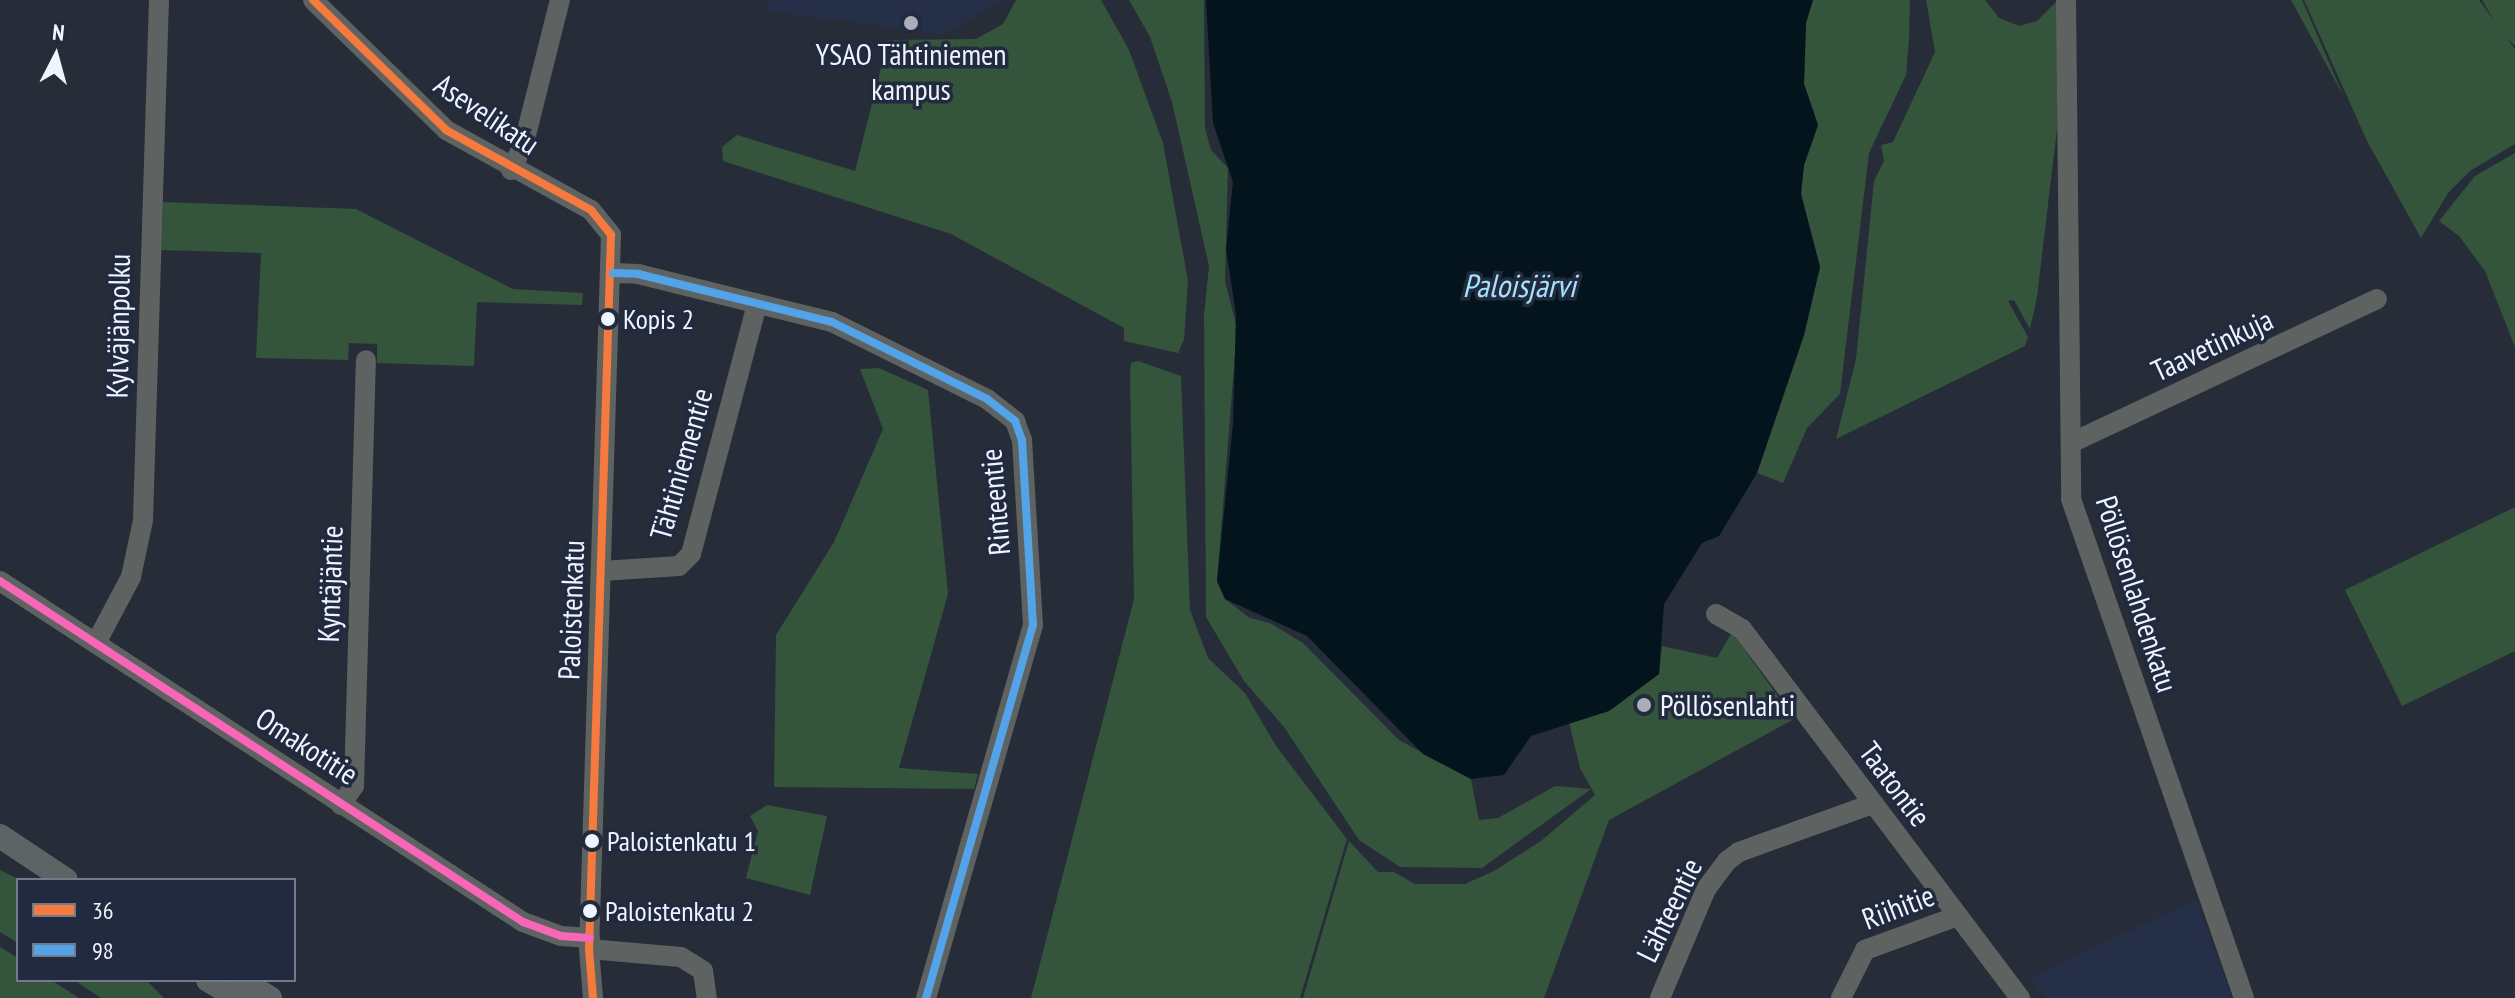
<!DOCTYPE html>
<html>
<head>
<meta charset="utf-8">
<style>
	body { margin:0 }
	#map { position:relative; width:2515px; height:998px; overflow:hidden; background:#272d38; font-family:"PT Sans Narrow",sans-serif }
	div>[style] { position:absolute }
	.built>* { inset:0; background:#253048 }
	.green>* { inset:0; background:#34543b }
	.water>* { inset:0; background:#04141d }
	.minor>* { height:20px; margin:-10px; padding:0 10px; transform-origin:10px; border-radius:10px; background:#5e6362 }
	.major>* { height:24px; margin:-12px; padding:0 12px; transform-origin:12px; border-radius:12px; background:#5e6366 }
	.bus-1>* { height:8px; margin:-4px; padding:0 4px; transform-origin:4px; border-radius:4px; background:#f6793e }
	.bus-2>* { height:8px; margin:-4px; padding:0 4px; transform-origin:4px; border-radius:4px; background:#53a3e8 }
	.bus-3>* { height:8px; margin:-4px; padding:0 4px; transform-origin:4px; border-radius:4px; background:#fa66b7 }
	.dots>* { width:22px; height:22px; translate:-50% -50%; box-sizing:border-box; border:4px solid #212a3e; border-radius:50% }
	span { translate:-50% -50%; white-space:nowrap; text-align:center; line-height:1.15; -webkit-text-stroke:7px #212a3e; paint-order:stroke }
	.bus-label { font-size:28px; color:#eff4fe }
	.left { translate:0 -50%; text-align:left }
	.poi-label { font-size:30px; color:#eff4fe }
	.street-label { font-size:30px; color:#eff4fe }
	.water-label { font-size:32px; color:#a7e2fb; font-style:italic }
	.legend { position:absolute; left:16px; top:878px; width:280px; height:104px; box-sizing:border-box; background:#212a3e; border:2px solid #737b8b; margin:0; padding:10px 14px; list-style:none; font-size:24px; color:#eff4fe }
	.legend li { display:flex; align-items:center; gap:16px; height:40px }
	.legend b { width:40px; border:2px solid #737b8b }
	.north { position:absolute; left:16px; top:16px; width:80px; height:80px; -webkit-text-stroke:6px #212a3e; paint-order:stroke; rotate:6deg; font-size:22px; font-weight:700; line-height:32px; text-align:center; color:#eff4fe }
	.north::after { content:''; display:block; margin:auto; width:28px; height:36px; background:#eff4fe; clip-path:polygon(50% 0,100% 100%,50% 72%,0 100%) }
</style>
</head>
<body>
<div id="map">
	<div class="built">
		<i style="clip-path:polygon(770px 0,1004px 0,944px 34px,767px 11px)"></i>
		<i style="clip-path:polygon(2196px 899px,2232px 998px,2044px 998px,2031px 978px)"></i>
	</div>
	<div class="green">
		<i style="clip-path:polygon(1016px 0,1101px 0,1129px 50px,1163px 143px,1188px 281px,1184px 340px,1178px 353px,1124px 341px,1124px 328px,951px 234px,723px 161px,722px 147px,737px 135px,855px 171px,888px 40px,976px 39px,1003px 24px)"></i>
		<i style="clip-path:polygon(1129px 0,1204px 0,1205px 128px,1211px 150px,1228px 168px,1225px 281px,1237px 329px,1217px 581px,1225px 599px,1250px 618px,1270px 623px,1303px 643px,1399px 740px,1471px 779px,1479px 820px,1498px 818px,1555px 786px,1591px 789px,1482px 868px,1400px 867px,1359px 840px,1284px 727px,1244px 681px,1206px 617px,1204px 315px,1209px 266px,1172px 102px,1150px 37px)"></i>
		<i style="clip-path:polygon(1813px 0,1910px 0,1909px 39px,1906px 75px,1869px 153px,1840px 394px,1807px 428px,1783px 483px,1757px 473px,1804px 335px,1820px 267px,1801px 194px,1804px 165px,1818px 125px,1804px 84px,1806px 23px)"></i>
		<i style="clip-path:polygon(1926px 0,1985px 0,1999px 18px,2019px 26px,2037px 21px,2058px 0,2057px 129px,2037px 297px,2030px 329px,2014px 300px,2008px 301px,2028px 337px,2025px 346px,1836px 439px,1856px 359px,1874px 181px,1884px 161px,1881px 145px,1893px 142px,1935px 52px)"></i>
		<i style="clip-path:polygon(2291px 0,2302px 0,2343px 95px)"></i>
		<i style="clip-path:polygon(2304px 0,2479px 0,2515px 49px,2515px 144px,2470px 171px,2448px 193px,2421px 238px,2367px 141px)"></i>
		<i style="clip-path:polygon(2482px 0,2515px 0,2515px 46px,2500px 31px)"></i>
		<i style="clip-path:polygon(2515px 153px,2515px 347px,2485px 271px,2459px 236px,2439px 221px,2475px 176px)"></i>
		<i style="clip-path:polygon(163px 202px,356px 209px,513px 289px,583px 293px,582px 305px,477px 302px,474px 366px,377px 363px,377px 344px,349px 343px,348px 360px,256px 358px,261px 253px,161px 250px)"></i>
		<i style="clip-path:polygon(1138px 361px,1181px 376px,1190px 610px,1208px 658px,1245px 693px,1276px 746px,1347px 839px,1300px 998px,1031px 998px,1134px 599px,1130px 375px,1131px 363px)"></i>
		<i style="clip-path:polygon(879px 368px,928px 390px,948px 594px,899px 768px,978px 774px,974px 789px,774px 787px,776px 635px,834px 542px,883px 429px,860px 369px)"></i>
		<i style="clip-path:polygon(2515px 507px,2515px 651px,2402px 706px,2345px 590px)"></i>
		<i style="clip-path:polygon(1732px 632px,1794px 719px,1609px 820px,1544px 998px,1303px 998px,1349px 841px,1378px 872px,1394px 872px,1415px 884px,1465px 884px,1494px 871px,1541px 841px,1595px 795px,1580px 768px,1569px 722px,1609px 711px,1659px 674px,1662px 646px,1717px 658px)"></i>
		<i style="clip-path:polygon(767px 805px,827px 816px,810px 895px,746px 878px,758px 831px,750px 816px)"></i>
		<i style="clip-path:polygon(0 870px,20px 880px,18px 943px,0 932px)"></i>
		<i style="clip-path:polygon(0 947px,18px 958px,18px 980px,51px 980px,79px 998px,0 998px)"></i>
		<i style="clip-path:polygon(74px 980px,146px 980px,164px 998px,101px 998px)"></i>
	</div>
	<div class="water">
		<i style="clip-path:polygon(1206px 0,1813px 0,1806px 23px,1804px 84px,1818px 125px,1804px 165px,1801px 194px,1820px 267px,1804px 335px,1757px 473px,1719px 536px,1702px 543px,1664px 604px,1659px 674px,1609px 711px,1531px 736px,1504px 775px,1471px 779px,1423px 754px,1307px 636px,1225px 599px,1217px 581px,1233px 424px,1236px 315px,1226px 249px,1233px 182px,1213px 123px)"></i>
	</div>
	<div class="minor">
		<i style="left:313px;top:0;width:186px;rotate:44.3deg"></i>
		<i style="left:446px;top:130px;width:166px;rotate:28.9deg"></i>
		<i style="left:591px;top:210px;width:32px;rotate:51deg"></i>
		<i style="left:611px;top:235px;width:714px;rotate:91.76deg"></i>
		<i style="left:589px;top:949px;width:49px;rotate:85.3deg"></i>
		<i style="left:2066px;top:0;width:499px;rotate:89.4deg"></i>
		<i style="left:2071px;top:499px;width:528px;rotate:70.88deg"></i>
		<i style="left:511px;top:170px;width:30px;rotate:-64deg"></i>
		<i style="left:524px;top:143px;width:147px;rotate:-75.9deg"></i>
		<i style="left:613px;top:273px;width:25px;rotate:2deg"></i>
		<i style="left:638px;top:274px;width:200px;rotate:13.9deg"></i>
		<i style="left:832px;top:322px;width:173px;rotate:26.4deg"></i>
		<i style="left:987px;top:399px;width:36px;rotate:38deg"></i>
		<i style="left:1015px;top:421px;width:20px;rotate:70deg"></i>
		<i style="left:1022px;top:440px;width:185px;rotate:86.6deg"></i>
		<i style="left:1033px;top:625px;width:388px;rotate:106deg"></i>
		<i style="left:2071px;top:443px;width:338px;rotate:-25.2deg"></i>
		<i style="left:602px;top:571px;width:77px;rotate:-3.7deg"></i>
		<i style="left:679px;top:566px;width:17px;rotate:-45deg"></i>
		<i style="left:691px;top:554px;width:259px;rotate:-75.2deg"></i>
		<i style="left:0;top:581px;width:624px;rotate:33.1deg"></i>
		<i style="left:523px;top:922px;width:40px;rotate:20.2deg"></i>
		<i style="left:561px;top:936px;width:29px;rotate:4deg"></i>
		<i style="left:1716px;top:614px;width:30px;rotate:30deg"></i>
		<i style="left:1742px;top:629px;width:462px;rotate:53deg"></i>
		<i style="left:96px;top:643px;width:75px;rotate:-62.1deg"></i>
		<i style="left:131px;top:577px;width:58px;rotate:-78.1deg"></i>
		<i style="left:143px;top:520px;width:520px;rotate:-88.24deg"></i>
		<i style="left:341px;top:805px;width:23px;rotate:-56deg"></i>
		<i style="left:354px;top:786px;width:426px;rotate:-88.4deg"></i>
		<i style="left:589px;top:949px;width:92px;rotate:5deg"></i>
		<i style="left:681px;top:957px;width:26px;rotate:32deg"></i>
		<i style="left:703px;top:971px;width:27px;rotate:82deg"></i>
		<i style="left:1660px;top:998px;width:118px;rotate:-67.1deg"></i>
		<i style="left:1706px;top:889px;width:35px;rotate:-53deg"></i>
		<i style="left:1727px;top:861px;width:15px;rotate:-37deg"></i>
		<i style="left:1739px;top:852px;width:141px;rotate:-19.8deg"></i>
		<i style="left:1841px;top:998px;width:54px;rotate:-63.4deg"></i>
		<i style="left:1865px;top:950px;width:99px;rotate:-20.1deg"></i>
	</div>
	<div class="major">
		<i style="left:0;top:836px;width:79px;rotate:33.7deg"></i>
		<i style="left:208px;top:980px;width:35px;rotate:31deg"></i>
		<i style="left:240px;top:980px;width:35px;rotate:31deg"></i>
	</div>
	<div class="bus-1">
		<i style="left:313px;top:0;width:186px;rotate:44.3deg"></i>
		<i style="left:446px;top:130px;width:166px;rotate:28.9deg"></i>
		<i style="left:591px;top:210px;width:32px;rotate:51deg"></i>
		<i style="left:611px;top:235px;width:714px;rotate:91.76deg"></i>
		<i style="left:589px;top:949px;width:49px;rotate:85.3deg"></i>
	</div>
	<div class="bus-2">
		<i style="left:613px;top:273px;width:25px;rotate:2deg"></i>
		<i style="left:638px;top:274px;width:200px;rotate:13.9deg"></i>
		<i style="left:832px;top:322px;width:173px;rotate:26.4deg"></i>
		<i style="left:987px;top:399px;width:36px;rotate:38deg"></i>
		<i style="left:1015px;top:421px;width:20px;rotate:70deg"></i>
		<i style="left:1022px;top:440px;width:185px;rotate:86.6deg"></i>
		<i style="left:1033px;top:625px;width:388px;rotate:106deg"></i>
	</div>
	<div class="bus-3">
		<i style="left:0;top:581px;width:624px;rotate:33.1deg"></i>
		<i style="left:523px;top:922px;width:40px;rotate:20.2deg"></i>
		<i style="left:561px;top:936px;width:29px;rotate:4deg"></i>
	</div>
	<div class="dots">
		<i style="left:911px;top:23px;background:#a9aeb9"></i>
		<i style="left:608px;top:319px;background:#eff4fe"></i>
		<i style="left:1644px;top:705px;background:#a9aeb9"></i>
		<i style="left:592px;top:841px;background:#eff4fe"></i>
		<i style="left:590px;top:911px;background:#eff4fe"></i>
	</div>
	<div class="bus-label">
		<span class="left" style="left:623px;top:319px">Kopis 2</span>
		<span class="left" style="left:607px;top:841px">Paloistenkatu 1</span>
		<span class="left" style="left:605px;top:911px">Paloistenkatu 2</span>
	</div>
	<div class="poi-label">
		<span style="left:911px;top:71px">YSAO Tähtiniemen<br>kampus</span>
		<span class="left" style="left:1660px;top:705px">Pöllösenlahti</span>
	</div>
	<div class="street-label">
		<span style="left:487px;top:114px;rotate:34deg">Asevelikatu</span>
		<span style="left:118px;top:326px;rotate:-89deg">Kylväjänpolku</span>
		<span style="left:2212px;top:345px;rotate:-25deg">Taavetinkuja</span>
		<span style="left:681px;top:464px;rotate:-74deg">Tähtiniementie</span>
		<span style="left:995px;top:502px;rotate:-95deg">Rinteentie</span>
		<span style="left:330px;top:584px;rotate:-88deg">Kyntäjäntie</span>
		<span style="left:2137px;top:594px;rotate:72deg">Pöllösenlahdenkatu</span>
		<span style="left:571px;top:610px;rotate:-88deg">Paloistenkatu</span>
		<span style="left:307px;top:746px;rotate:33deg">Omakotitie</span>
		<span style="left:1895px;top:784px;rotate:53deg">Taatontie</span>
		<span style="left:1898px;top:907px;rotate:-21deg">Riihitie</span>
		<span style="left:1669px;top:910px;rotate:-64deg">Lähteentie</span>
	</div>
	<div class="water-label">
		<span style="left:1519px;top:285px">Paloisjärvi</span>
	</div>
	<ul class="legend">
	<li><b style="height:10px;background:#f6793e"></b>36</li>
	<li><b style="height:10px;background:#53a3e8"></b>98</li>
	</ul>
	<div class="north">N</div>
</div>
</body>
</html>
